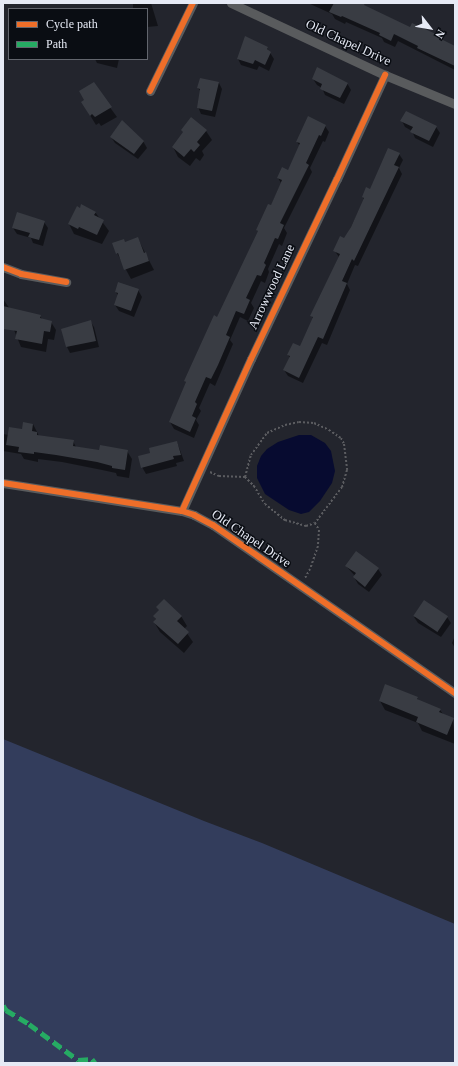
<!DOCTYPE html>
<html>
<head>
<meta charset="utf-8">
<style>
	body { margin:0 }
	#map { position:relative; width:458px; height:1066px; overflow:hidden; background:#23252d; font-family:"Times New Roman",serif }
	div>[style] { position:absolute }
	.green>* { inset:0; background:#333d5c }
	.water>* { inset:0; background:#070b30 }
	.shadow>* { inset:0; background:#0007 }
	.building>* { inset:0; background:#393c43; transform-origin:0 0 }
	.path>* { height:2px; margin-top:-1px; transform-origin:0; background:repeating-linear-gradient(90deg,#5b5c60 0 2px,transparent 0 4px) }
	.minor>* { height:9px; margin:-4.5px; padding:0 4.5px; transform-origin:4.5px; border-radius:4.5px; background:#595b5d }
	.quiet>* { height:5px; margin-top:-2.5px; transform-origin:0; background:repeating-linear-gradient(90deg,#26ab63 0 10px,transparent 0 15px) }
	.cycleway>* { height:6px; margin:-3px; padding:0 3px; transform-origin:3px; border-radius:3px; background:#ee6e29 }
	span { translate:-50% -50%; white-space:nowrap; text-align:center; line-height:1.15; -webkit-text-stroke:3px #0a0d13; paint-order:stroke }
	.street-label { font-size:13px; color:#e6eaf5 }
	.frame { position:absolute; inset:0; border:4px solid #e6eaf5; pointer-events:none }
	.legend { position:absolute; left:8px; top:8px; width:140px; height:52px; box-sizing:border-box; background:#0a0d13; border:1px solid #62656d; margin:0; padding:5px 7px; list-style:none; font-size:12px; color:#e6eaf5 }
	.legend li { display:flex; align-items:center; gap:8px; height:20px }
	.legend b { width:20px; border:1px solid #62656d }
	.north { position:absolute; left:410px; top:8px; width:40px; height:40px; -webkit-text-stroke:3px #0a0d13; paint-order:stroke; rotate:121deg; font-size:11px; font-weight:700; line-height:16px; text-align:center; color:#e6eaf5 }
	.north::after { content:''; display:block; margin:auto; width:14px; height:18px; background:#e6eaf5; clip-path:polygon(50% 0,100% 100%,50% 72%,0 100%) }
</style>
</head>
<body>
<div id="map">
	<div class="green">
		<i style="clip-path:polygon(3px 739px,204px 821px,262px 843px,455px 924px,455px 1063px,3px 1063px)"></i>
	</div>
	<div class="water">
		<i style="clip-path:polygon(299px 435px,311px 435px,325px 443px,331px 451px,335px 471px,332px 483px,320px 501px,309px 512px,301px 514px,289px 510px,265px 494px,257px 478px,257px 466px,261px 456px,267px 449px,278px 442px)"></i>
	</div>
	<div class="shadow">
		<i style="clip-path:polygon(133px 3px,151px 3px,158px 26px,147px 27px,147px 9px,133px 9px)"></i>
		<i style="clip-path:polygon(308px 3px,357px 3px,410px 28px,437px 36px,439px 40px,455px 47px,455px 70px,398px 41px,395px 47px,384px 42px,382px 38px,346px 22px,345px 24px,335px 19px,332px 14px)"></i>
		<i style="clip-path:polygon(267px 48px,274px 59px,269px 71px,259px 66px,257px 70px,241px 65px,238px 59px)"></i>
		<i style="clip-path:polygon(95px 59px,119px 59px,117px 68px,97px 63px)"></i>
		<i style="clip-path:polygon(313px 79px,347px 83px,351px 90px,344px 104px,325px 95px,322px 88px,317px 85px)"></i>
		<i style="clip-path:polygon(219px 83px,222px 89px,215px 117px,201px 114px,198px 107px,201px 92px,198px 88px)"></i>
		<i style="clip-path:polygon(93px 84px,117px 117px,101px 126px,99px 123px,96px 125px,88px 112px,86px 100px)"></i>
		<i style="clip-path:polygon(402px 121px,436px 127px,440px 133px,433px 147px,415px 138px,412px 131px,405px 127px)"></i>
		<i style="clip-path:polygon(325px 126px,329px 132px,325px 142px,323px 141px,310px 168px,312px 172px,284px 228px,287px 233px,282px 246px,279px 244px,268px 269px,269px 272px,265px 283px,261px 281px,251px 303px,254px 308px,248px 321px,240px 317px,230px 340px,233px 344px,215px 386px,210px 383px,199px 408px,201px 411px,196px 420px,199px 425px,194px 438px,174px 429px,170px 422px,187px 384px,185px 381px,218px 318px,259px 232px,257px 230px,271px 206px,281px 183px,278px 178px,288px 171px,300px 146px,297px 142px)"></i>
		<i style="clip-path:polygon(206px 131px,212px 140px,202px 151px,204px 155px,200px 161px,196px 158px,190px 166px,178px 157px,173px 147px)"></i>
		<i style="clip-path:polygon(111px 137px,143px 141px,147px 148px,138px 159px,115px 143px)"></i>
		<i style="clip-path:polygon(399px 154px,403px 160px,399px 168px,402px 174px,358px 266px,355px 265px,347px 284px,350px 290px,327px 345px,322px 343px,303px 383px,288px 376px,284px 370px,290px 358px,288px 355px,300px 348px,313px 319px,312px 316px,339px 257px,334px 250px,344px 240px,351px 227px,364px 200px,363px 197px,370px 190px)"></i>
		<i style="clip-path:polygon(95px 212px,109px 231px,102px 244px,74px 234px,69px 224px)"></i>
		<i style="clip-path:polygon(44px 222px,48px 228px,43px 246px,33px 243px,31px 238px,17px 234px,13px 228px)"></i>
		<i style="clip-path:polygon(138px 239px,154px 270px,131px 279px,117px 253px,125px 243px)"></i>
		<i style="clip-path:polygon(138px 290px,142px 297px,134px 317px,119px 311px,115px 305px,118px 296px,116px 292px)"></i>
		<i style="clip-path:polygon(3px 299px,10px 309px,40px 316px,42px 319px,51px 322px,56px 330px,54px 340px,48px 339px,46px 352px,21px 347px,14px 330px,3px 325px)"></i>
		<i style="clip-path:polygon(90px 321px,94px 327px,99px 347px,70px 353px,67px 347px)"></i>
		<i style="clip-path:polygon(33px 424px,39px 436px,73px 441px,76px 447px,100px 451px,127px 451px,132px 459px,129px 478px,117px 476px,116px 473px,102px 470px,62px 462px,38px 459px,38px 462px,24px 459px,21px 454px,3px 451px,3px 434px,9px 435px)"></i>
		<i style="clip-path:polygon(177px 442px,184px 461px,176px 463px,177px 466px,146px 474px,142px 467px,151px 454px)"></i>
		<i style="clip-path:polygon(346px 566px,378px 569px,382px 575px,369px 592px,358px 584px,354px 577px,355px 576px)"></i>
		<i style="clip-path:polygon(154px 616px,181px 616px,187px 626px,184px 629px,193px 642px,184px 653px,160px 632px,154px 622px,156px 620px)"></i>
		<i style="clip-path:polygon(414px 617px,447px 617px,451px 623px,441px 637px,418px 623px)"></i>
		<i style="clip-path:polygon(455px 636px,455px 648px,452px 643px)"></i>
		<i style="clip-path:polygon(417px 698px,419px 701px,440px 710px,443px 714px,453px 719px,455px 744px,422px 731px,418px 723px,385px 710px,380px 701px)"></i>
	</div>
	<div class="building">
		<i style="clip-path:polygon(334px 3px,365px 3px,364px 5px,410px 27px,412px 23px,438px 35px,437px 37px,455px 46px,455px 66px,417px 48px,418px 46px,394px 34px,391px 41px,379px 35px,380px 33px,342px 16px,341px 17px,329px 12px)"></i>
		<i style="clip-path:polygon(245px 36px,268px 47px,267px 49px,271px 52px,265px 65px,255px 60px,253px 64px,237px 59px)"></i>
		<i style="clip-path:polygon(317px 67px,348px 83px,340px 98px,320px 89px,322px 84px,312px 79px)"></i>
		<i style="clip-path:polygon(200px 78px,219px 82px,212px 111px,197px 108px,200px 89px,197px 88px)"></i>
		<i style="clip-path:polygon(94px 82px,112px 107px,95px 117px,92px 114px,90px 116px,81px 102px,84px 100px,79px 91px)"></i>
		<i style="clip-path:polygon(406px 111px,437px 126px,429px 141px,410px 132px,413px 127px,400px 121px)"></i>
		<i style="clip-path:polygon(308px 116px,326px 125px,321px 136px,319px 135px,306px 163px,309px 165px,280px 223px,284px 225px,278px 239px,275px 238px,264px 263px,266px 265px,261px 276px,257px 275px,246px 298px,250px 300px,244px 314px,236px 311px,226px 335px,230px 337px,218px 365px,211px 379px,206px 377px,195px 402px,197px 404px,192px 416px,196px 418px,190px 432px,169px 422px,186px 382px,184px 381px,214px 315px,217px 317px,258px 231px,256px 230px,268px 204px,271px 205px,282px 180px,277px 178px,282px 167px,288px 170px,300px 143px,296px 142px)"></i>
		<i style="clip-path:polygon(191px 117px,207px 130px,197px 142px,200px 145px,194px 152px,191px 149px,184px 157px,172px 147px,183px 132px,181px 130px)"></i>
		<i style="clip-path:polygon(122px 120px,144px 141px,134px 154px,110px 137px)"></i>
		<i style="clip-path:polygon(388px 148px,400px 153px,394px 165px,399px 167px,354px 261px,352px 259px,342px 281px,347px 283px,323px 339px,318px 337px,299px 378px,283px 370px,290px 356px,287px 355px,293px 343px,300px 346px,313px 317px,310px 316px,340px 254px,333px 251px,340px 236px,344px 238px,351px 227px,364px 198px,362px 197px,366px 187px,370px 189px)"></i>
		<i style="clip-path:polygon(81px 204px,96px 212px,94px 215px,104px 220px,97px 235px,79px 227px,78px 229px,68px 224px,77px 206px,80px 208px)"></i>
		<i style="clip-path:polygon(17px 212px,45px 221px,39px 240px,28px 237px,30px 233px,12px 228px)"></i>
		<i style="clip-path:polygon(138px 237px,144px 253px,146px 252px,149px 261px,124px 270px,118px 253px,116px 254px,112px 243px,124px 239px,125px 242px)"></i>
		<i style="clip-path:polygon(118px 282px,139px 289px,131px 311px,114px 305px,118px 293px,115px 292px)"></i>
		<i style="clip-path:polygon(3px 306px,41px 315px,40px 318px,52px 321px,50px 332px,44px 331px,42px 344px,15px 339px,17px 331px,3px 329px)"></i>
		<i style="clip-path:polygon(91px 320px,96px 341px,66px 347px,61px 329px)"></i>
		<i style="clip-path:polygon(23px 422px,33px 424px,32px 431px,37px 432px,37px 435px,74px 440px,73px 446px,99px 450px,100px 445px,128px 450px,125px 470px,112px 468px,112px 466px,97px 462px,56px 455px,34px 452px,34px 454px,18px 452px,19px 447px,6px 445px,9px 427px,22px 429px)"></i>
		<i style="clip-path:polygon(177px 441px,181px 455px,173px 456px,174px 459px,141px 468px,138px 456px,150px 453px,149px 448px)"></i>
		<i style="clip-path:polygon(356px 551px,379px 568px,365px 587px,353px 577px,356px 573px,345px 566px)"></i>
		<i style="clip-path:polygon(164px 599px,182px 616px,177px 621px,189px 632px,178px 644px,153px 622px,156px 619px,153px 616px,159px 610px,156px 607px)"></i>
		<i style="left:424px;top:600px;width:29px;height:19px;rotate:34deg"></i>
		<i style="clip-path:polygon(385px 684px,418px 697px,417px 699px,441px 709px,439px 712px,454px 718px,447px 735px,416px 722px,418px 717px,379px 701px)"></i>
	</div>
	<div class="path">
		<i style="left:210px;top:472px;width:10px;rotate:24deg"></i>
		<i style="left:219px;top:476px;width:26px;rotate:2deg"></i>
		<i style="left:245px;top:477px;width:13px;rotate:45deg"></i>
		<i style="left:254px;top:486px;width:21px;rotate:59deg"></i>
		<i style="left:265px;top:504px;width:26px;rotate:39deg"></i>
		<i style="left:285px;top:520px;width:22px;rotate:16deg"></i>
		<i style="left:306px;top:526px;width:9px;rotate:-18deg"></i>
		<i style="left:315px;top:523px;width:8px;rotate:60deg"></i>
		<i style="left:319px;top:530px;width:16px;rotate:94deg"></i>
		<i style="left:318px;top:546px;width:24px;rotate:109deg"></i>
		<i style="left:310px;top:569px;width:10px;rotate:119deg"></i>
		<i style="left:245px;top:477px;width:23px;rotate:-75deg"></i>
		<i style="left:251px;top:455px;width:27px;rotate:-54deg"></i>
		<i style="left:267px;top:433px;width:20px;rotate:-24deg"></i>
		<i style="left:285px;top:425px;width:14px;rotate:-12deg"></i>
		<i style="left:299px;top:422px;width:15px;rotate:4deg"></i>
		<i style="left:314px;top:423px;width:17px;rotate:25deg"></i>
		<i style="left:329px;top:430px;width:14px;rotate:34deg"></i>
		<i style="left:341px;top:438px;width:7px;rotate:63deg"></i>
		<i style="left:344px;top:444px;width:26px;rotate:83deg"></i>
		<i style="left:347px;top:470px;width:18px;rotate:106deg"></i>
		<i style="left:342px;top:487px;width:45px;rotate:126.9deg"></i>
	</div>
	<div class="minor">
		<i style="left:231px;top:3px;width:170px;rotate:25.1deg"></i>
		<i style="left:385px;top:75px;width:76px;rotate:22.5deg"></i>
		<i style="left:150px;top:91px;width:98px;rotate:-64deg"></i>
		<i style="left:3px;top:267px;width:19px;rotate:21deg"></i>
		<i style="left:21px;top:274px;width:46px;rotate:10.1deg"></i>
		<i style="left:3px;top:483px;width:181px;rotate:8.9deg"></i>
		<i style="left:182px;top:511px;width:13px;rotate:18deg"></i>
		<i style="left:194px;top:515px;width:21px;rotate:28deg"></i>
		<i style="left:213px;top:525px;width:295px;rotate:34.8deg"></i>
		<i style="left:182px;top:511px;width:167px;rotate:-65.6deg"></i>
		<i style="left:251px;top:359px;width:199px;rotate:-64.5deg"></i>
		<i style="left:337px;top:179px;width:115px;rotate:-65.2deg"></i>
	</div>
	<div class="quiet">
		<i style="left:3px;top:1005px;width:6px;rotate:59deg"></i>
		<i style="left:6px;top:1010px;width:27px;rotate:31deg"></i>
		<i style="left:29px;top:1024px;width:61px;rotate:36.3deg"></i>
		<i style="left:78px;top:1060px;width:14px;rotate:-4deg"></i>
		<i style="left:92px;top:1059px;width:5px;rotate:53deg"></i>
	</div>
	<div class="cycleway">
		<i style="left:150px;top:91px;width:98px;rotate:-64deg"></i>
		<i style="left:3px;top:267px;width:19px;rotate:21deg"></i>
		<i style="left:21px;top:274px;width:46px;rotate:10.1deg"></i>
		<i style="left:3px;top:483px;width:181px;rotate:8.9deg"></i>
		<i style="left:182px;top:511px;width:13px;rotate:18deg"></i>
		<i style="left:194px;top:515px;width:21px;rotate:28deg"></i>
		<i style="left:213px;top:525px;width:295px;rotate:34.8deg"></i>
		<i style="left:182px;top:511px;width:167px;rotate:-65.6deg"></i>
		<i style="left:251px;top:359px;width:199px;rotate:-64.5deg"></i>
		<i style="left:337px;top:179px;width:115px;rotate:-65.2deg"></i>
	</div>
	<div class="street-label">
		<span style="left:348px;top:43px;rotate:25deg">Old Chapel Drive</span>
		<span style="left:272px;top:287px;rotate:-65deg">Arrowwood Lane</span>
		<span style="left:251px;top:539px;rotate:34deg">Old Chapel Drive</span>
	</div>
	<div class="frame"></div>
	<ul class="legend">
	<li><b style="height:5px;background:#ee6e29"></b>Cycle path</li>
	<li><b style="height:5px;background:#26ab63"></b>Path</li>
	</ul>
	<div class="north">N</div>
</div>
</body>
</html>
